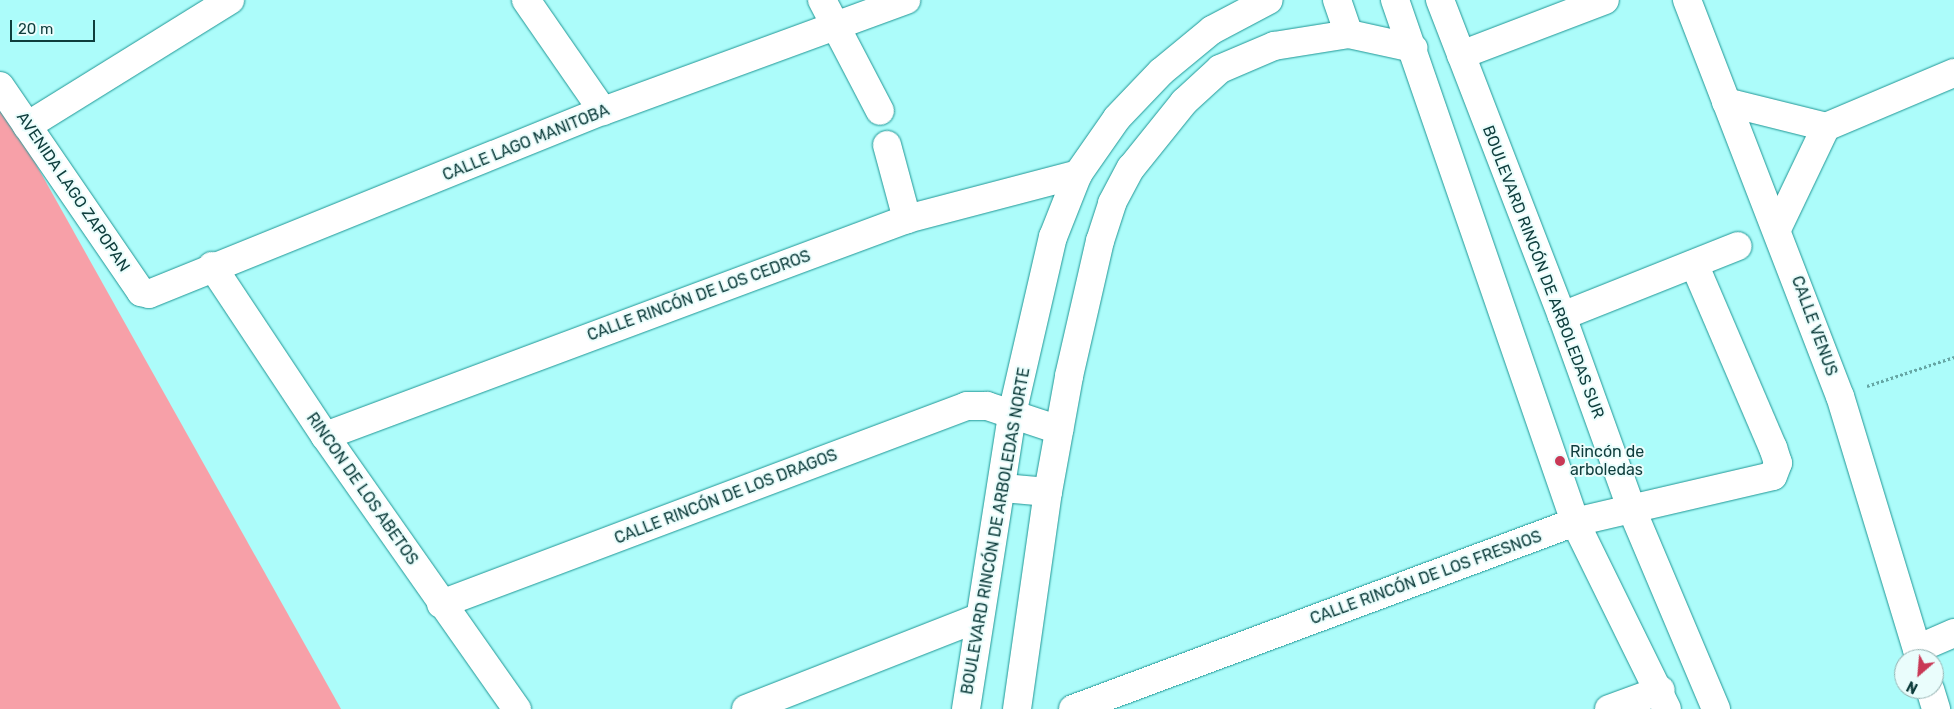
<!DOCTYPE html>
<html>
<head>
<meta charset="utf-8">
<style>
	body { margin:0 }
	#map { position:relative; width:1954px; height:709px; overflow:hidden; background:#acfcfa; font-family:Rubik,sans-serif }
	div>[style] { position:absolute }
	.green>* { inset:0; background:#f7a0a8 }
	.path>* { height:3px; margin-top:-1.5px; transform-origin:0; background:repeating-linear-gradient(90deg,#65a6a4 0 2.5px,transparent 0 5px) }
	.roads { filter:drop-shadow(0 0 1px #1f9695) drop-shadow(0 0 1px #1f9695) }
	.minor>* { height:28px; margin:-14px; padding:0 14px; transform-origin:14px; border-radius:14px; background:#fff }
	.tertiary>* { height:28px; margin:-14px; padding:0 14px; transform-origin:14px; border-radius:14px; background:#fff }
	.dots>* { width:14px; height:14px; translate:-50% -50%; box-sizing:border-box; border:2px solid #eafdfc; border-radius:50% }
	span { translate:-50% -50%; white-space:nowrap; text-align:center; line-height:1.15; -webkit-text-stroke:4px #eafdfc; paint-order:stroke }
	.street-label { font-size:16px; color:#0e3d3c }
	.poi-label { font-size:16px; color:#0e3d3c }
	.left { translate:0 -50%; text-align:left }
	.north { position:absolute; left:1894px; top:649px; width:50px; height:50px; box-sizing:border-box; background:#eafdfc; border:1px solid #92b0af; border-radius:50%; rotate:207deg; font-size:14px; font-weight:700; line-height:20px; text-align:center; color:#0e3d3c }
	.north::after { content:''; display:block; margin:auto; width:18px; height:22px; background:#c93956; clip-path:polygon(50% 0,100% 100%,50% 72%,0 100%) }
	.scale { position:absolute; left:10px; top:20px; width:85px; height:22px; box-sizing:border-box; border:2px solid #0e3d3c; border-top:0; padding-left:6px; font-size:15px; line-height:18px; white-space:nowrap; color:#0e3d3c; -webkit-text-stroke:4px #eafdfc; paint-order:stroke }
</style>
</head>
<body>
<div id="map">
	<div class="green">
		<i style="clip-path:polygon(0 100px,341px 709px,0 709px)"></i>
	</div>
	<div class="path">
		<i style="left:1867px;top:386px;width:92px;rotate:-18.4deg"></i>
	</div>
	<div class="roads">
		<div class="minor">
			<i style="left:526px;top:0;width:135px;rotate:55.3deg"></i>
			<i style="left:822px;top:0;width:125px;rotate:62.4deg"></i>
			<i style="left:1687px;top:0;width:425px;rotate:68.9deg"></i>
			<i style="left:1840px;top:396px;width:275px;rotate:73.1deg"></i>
			<i style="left:1461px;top:55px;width:154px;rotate:-20.9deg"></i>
			<i style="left:0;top:86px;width:250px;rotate:55.6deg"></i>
			<i style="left:141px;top:292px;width:8px;rotate:14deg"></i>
			<i style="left:149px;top:294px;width:489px;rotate:-22deg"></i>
			<i style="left:603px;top:111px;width:323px;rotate:-20.1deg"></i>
			<i style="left:1726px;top:102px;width:103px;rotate:14deg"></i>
			<i style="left:1826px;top:127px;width:139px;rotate:-22.9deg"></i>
			<i style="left:27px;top:126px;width:239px;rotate:-31.8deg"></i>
			<i style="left:887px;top:145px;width:77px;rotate:74.9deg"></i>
			<i style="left:1778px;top:227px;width:111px;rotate:-64.4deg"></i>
			<i style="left:212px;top:266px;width:204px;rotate:56.4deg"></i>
			<i style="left:325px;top:436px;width:334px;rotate:54.9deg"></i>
			<i style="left:1562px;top:316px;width:189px;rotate:-21.7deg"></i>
			<i style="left:325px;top:436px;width:621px;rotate:-20.45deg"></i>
			<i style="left:907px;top:219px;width:177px;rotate:-14.7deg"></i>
			<i style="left:441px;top:604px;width:562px;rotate:-20.63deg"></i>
			<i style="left:967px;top:406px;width:20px"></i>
			<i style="left:987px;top:406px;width:76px;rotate:18.4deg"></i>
			<i style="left:1917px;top:649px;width:40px;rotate:-23.4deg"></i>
			<i style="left:1930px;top:689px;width:21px;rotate:73deg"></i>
			<i style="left:746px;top:709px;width:249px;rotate:-21.4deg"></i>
			<i style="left:1073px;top:709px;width:536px;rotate:-20.43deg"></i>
			<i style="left:1575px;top:522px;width:203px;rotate:-13.1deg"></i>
			<i style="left:1773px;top:476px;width:14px;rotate:-69deg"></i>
			<i style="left:1778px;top:463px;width:16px;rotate:-108deg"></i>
			<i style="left:1773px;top:448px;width:200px;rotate:-113.2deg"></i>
			<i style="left:1609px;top:709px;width:55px;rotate:-20.1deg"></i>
		</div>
		<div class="tertiary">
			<i style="left:1337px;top:0;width:36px;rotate:71deg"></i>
			<i style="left:1395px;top:0;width:552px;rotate:70.97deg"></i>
			<i style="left:1575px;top:522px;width:208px;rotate:63.8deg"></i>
			<i style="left:1440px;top:0;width:339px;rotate:68.9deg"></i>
			<i style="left:1562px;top:316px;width:206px;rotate:70.2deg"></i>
			<i style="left:1632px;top:510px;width:216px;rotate:67.1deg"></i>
			<i style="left:1003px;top:488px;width:45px;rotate:5.1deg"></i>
			<i style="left:966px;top:709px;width:299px;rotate:-81.1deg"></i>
			<i style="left:1012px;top:414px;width:182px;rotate:-77deg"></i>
			<i style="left:1053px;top:237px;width:68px;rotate:-68.4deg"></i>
			<i style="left:1078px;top:174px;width:68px;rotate:-55.1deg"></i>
			<i style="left:1117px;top:118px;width:64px;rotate:-46.3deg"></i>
			<i style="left:1161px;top:72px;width:66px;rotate:-39.5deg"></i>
			<i style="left:1212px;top:30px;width:64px;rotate:-27.8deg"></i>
			<i style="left:1017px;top:709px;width:219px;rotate:-81.9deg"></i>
			<i style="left:1048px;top:492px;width:118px;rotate:-79.7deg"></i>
			<i style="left:1069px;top:376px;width:139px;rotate:-77.1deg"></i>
			<i style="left:1100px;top:241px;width:40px;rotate:-72deg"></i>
			<i style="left:1112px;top:203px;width:40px;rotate:-62deg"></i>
			<i style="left:1131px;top:168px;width:85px;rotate:-51.2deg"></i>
			<i style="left:1184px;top:102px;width:49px;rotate:-42.5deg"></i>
			<i style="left:1220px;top:69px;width:59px;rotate:-23.1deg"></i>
			<i style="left:1274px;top:46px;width:76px;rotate:-9.1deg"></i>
			<i style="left:1349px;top:34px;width:66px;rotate:12.3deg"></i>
		</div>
	</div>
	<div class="dots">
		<i style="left:1560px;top:461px;background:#c93956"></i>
	</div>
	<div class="street-label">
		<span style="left:526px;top:143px;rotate:-22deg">CALLE LAGO MANITOBA</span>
		<span style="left:73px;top:192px;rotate:56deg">AVENIDA LAGO ZAPOPAN</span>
		<span style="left:1543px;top:272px;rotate:69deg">BOULEVARD RINCÓN DE ARBOLEDAS SUR</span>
		<span style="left:699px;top:296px;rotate:-20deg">CALLE RINCÓN DE LOS CEDROS</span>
		<span style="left:1814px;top:326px;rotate:70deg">CALLE VENUS</span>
		<span style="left:362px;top:489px;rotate:55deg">RINCON DE LOS ABETOS</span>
		<span style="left:726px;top:497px;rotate:-21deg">CALLE RINCÓN DE LOS DRAGOS</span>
		<span style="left:996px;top:531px;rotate:-80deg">BOULEVARD RINCÓN DE ARBOLEDAS NORTE</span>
		<span style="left:1426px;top:578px;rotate:-20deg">CALLE RINCÓN DE LOS FRESNOS</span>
	</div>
	<div class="poi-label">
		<span class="left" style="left:1570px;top:461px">Rincón de<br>arboledas</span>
	</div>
	<div class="north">N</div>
	<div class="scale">20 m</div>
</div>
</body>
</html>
